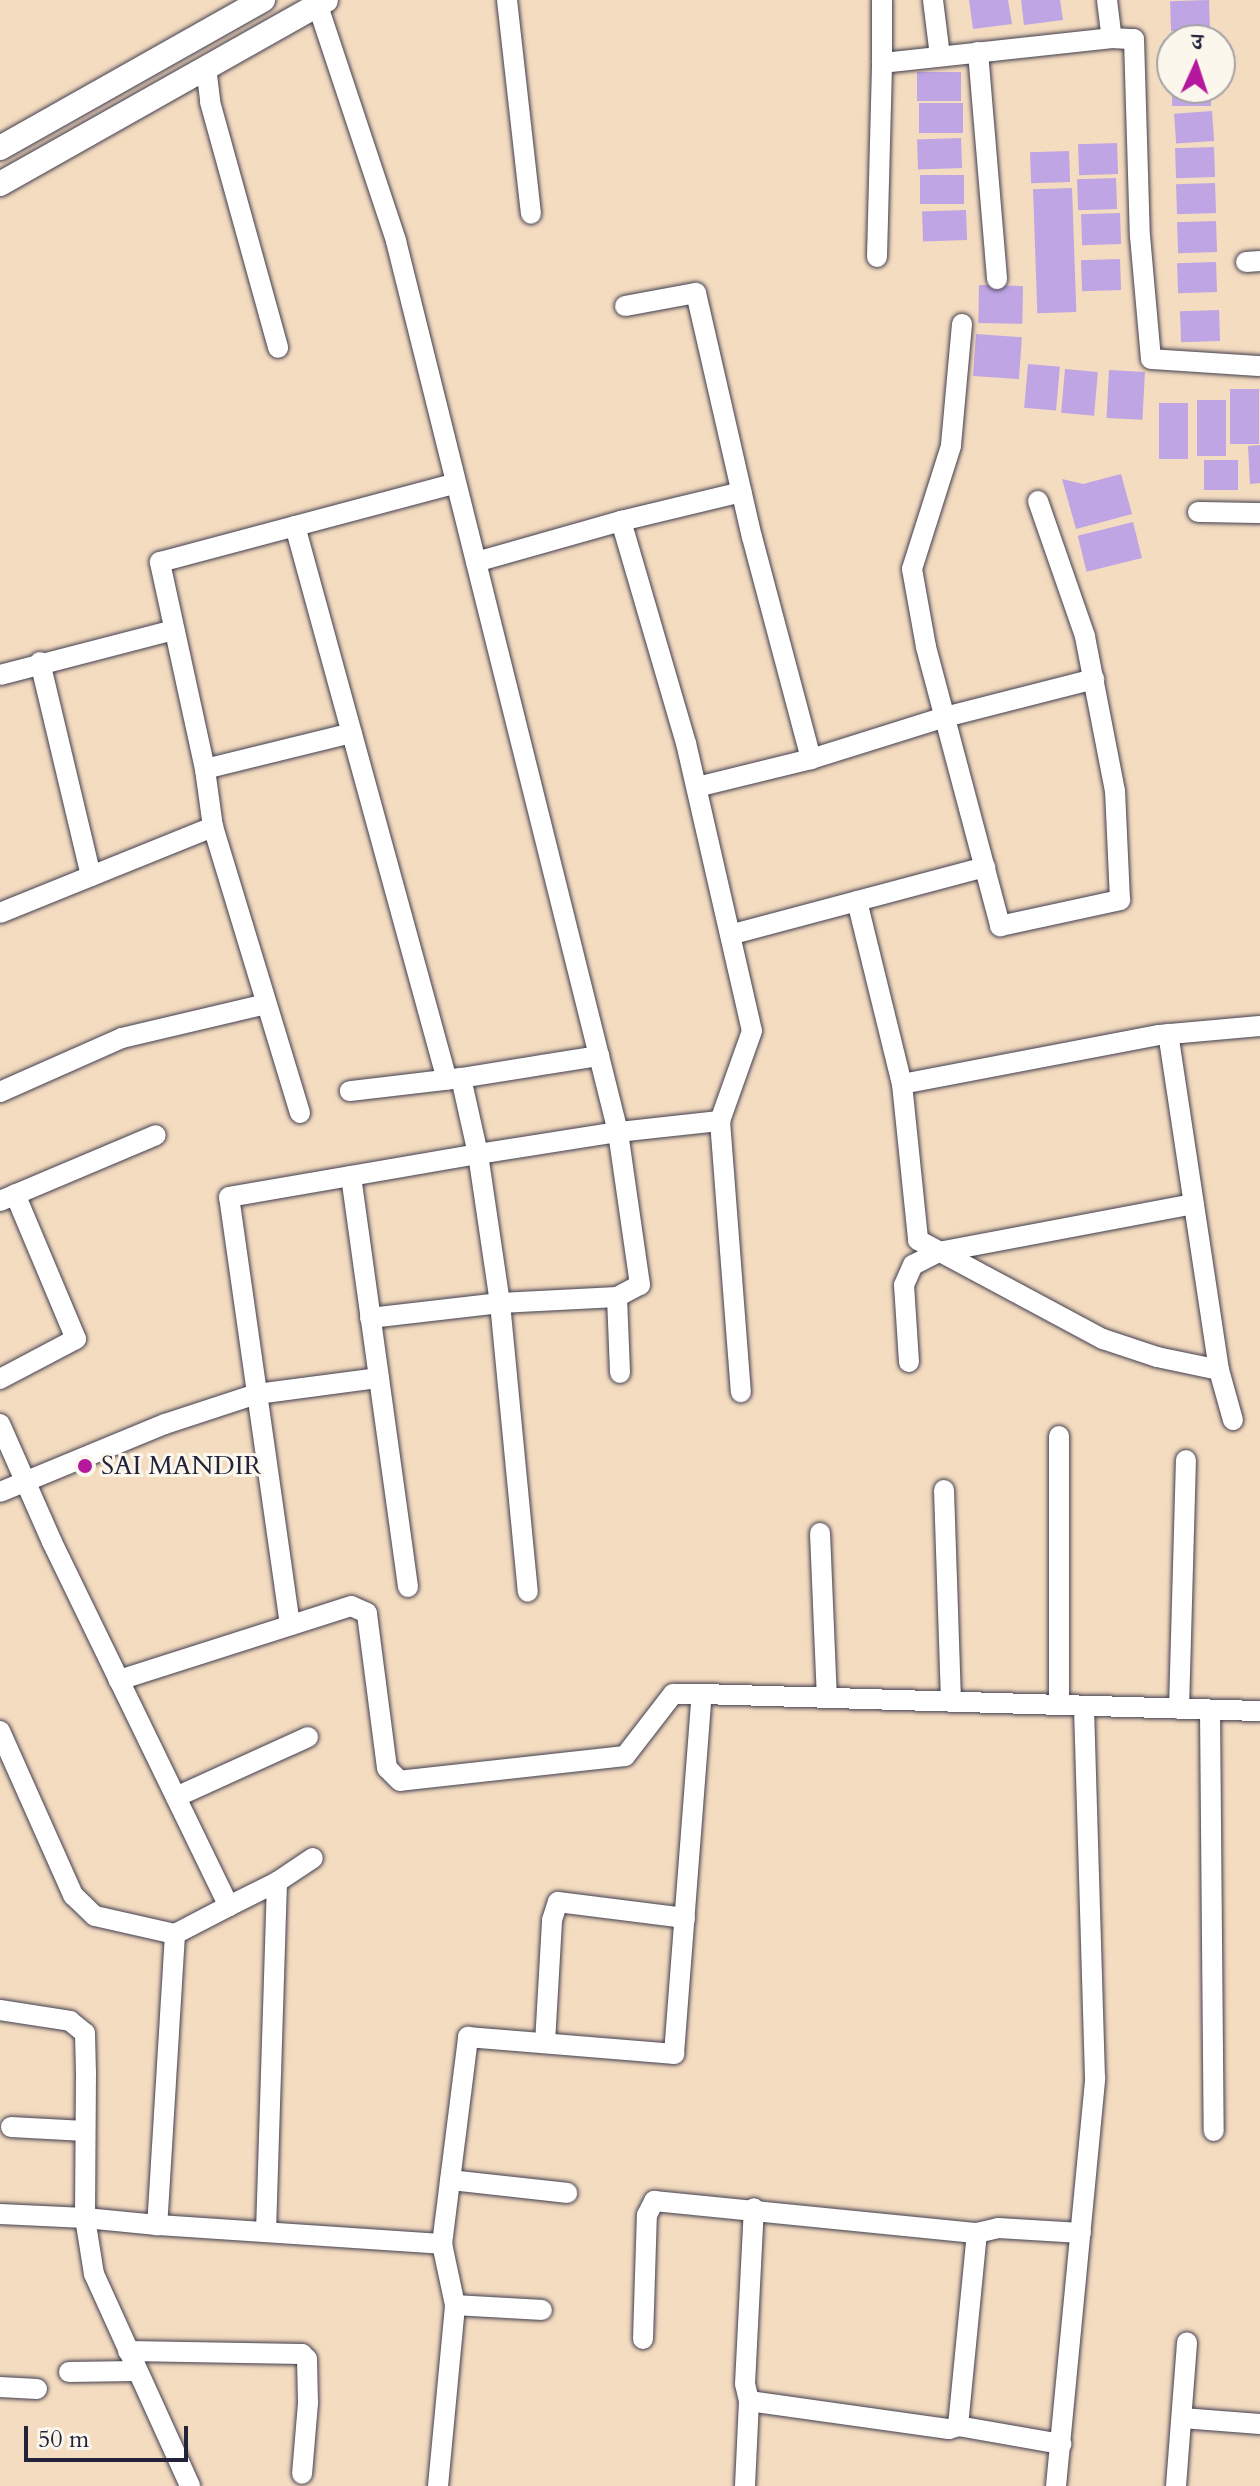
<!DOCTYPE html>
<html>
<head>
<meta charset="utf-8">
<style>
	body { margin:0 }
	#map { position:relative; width:1260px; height:2486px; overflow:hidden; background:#f4dcc0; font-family:Cardo,"Noto Serif Devanagari",serif }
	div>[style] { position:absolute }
	.building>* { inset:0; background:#bfa5e3; transform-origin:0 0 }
	.roads { filter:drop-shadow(0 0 2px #423e4f) drop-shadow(0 0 2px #423e4f) }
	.minor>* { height:20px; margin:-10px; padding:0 10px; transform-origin:10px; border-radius:10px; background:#fff }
	.tertiary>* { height:24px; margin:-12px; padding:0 12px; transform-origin:12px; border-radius:12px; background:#fff }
	.dots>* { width:22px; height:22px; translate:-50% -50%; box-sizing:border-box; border:4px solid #fbf7ec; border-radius:50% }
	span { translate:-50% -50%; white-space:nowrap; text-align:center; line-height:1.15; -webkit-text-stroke:6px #fbf7ec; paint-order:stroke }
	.poi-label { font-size:26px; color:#22223b }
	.left { translate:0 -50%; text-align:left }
	.north { position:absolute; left:1156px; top:24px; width:80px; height:80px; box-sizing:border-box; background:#fbf7ec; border:2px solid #a4a2a5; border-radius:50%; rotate:3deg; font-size:22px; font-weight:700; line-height:32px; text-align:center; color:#22223b }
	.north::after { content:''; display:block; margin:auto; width:28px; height:36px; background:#b5179e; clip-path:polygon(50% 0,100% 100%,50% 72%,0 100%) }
	.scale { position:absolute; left:24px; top:2426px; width:164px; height:36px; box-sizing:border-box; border:4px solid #22223b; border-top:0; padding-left:10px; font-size:24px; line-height:28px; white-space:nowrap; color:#22223b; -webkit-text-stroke:6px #fbf7ec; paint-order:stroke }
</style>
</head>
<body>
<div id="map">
	<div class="building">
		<i style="clip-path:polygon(969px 0,1008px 0,1012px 24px,973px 29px)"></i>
		<i style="clip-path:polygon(1021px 0,1060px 0,1063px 20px,1024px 25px)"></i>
		<i style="left:1209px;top:0;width:30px;height:39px;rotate:88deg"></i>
		<i style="left:961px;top:72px;width:29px;height:44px;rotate:90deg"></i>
		<i style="left:1172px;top:88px;width:39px;height:18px"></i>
		<i style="left:963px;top:103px;width:30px;height:44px;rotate:90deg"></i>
		<i style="left:1212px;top:111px;width:30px;height:38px;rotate:86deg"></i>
		<i style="left:961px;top:138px;width:30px;height:44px;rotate:88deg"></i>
		<i style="left:1117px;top:143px;width:31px;height:39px;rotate:88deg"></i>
		<i style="left:1214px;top:147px;width:30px;height:39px;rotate:88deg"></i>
		<i style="left:1069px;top:151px;width:31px;height:39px;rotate:88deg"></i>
		<i style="left:964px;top:175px;width:29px;height:44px;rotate:90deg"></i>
		<i style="left:1116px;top:178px;width:31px;height:39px;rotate:88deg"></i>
		<i style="left:1215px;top:183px;width:30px;height:39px;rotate:88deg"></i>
		<i style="left:1072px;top:188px;width:124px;height:39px;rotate:88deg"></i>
		<i style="left:966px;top:210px;width:30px;height:44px;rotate:88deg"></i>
		<i style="left:1120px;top:213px;width:31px;height:39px;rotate:88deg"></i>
		<i style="left:1216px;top:221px;width:31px;height:39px;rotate:88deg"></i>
		<i style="left:1120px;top:259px;width:31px;height:39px;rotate:88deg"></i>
		<i style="left:1216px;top:262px;width:30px;height:39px;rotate:88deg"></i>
		<i style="left:979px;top:285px;width:44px;height:38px;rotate:1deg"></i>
		<i style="left:1219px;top:310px;width:31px;height:39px;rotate:88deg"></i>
		<i style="left:976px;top:334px;width:46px;height:42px;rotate:4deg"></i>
		<i style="left:1028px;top:364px;width:32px;height:44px;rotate:5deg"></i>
		<i style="left:1065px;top:369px;width:33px;height:44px;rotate:5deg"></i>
		<i style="left:1109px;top:370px;width:36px;height:48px;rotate:3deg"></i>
		<i style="left:1230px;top:389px;width:29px;height:55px"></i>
		<i style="left:1197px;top:400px;width:29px;height:56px"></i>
		<i style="left:1159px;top:403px;width:29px;height:56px"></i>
		<i style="clip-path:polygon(1260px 445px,1260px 483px,1250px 484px,1248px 446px)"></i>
		<i style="left:1204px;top:460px;width:34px;height:30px"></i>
		<i style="clip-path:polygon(1121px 474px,1132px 514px,1076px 529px,1062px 479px,1083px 484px)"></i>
		<i style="left:1133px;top:522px;width:37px;height:57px;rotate:76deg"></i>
	</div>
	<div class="roads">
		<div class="minor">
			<i style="left:316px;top:0;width:254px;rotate:71.6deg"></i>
			<i style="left:396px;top:241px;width:918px;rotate:76.01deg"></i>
			<i style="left:618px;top:1132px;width:103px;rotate:-6.2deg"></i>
			<i style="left:720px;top:1121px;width:272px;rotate:85.6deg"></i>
			<i style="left:507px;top:0;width:215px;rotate:83.6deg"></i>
			<i style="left:933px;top:0;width:56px;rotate:82.9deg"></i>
			<i style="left:1107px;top:0;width:38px;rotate:83deg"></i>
			<i style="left:1112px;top:38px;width:22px;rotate:3deg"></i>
			<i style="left:1134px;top:39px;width:197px;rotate:88.3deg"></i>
			<i style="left:1140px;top:236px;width:123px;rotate:84.9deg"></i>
			<i style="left:1151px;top:359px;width:109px;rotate:3.7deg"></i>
			<i style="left:978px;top:52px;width:228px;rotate:85.2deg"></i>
			<i style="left:882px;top:63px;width:63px;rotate:-90deg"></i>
			<i style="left:206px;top:67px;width:35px;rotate:83deg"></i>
			<i style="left:210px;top:102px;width:255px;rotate:74.5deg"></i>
			<i style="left:877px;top:257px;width:194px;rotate:-88.5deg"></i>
			<i style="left:882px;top:63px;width:231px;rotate:-6.2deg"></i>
			<i style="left:1246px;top:262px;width:14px;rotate:-4deg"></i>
			<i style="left:625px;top:306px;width:72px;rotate:-10.4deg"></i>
			<i style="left:696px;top:293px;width:250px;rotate:77.1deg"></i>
			<i style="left:752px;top:537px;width:230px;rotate:75.1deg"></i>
			<i style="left:811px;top:759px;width:140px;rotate:-17.4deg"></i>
			<i style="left:945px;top:717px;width:154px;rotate:-14.3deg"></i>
			<i style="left:962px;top:324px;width:122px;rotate:95.2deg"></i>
			<i style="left:951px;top:446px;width:129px;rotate:107.6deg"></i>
			<i style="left:912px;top:569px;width:79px;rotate:79.8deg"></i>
			<i style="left:926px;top:647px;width:289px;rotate:75.1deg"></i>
			<i style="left:1000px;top:926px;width:123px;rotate:-12.2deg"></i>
			<i style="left:1120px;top:900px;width:109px;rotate:-92.6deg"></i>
			<i style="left:1115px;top:791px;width:158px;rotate:-101deg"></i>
			<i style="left:1085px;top:636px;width:143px;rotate:-109.2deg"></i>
			<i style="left:1198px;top:512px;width:62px;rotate:0.9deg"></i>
			<i style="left:621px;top:521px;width:124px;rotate:-13.5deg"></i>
			<i style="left:295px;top:526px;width:574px;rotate:74.66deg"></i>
			<i style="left:476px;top:562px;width:151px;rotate:-15.8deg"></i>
			<i style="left:621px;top:521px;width:231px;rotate:73.7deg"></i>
			<i style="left:686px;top:743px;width:295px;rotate:77.1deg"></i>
			<i style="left:752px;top:1031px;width:96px;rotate:109.6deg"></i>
			<i style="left:40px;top:662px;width:220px;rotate:76.6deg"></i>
			<i style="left:0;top:675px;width:180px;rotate:-14.5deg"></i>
			<i style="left:205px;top:769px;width:151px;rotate:-13.8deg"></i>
			<i style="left:697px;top:787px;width:117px;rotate:-13.8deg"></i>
			<i style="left:857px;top:901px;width:188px;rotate:76.2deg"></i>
			<i style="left:902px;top:1084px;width:262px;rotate:-10.8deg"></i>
			<i style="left:1159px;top:1035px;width:101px;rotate:-5.1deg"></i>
			<i style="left:0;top:913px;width:230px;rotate:-22deg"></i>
			<i style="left:733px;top:934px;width:261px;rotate:-14.9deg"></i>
			<i style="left:461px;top:1078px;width:140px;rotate:-9.1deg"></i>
			<i style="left:902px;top:1084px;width:157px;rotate:84.1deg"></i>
			<i style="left:918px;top:1240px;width:210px;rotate:28.2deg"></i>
			<i style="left:1103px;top:1339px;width:57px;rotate:18.4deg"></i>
			<i style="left:1157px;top:1357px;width:63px;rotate:11.8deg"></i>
			<i style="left:1219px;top:1370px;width:340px;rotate:-98.6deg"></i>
			<i style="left:0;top:1092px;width:133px;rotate:-23.9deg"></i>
			<i style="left:122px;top:1038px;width:148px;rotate:-13.3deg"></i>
			<i style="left:300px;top:1113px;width:299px;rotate:-106.9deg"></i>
			<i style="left:213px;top:827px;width:59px;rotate:-97.9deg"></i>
			<i style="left:205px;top:769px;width:212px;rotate:-102.3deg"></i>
			<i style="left:160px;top:562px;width:306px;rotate:-14.9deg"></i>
			<i style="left:351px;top:1176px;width:415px;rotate:82.1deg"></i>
			<i style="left:0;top:1201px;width:169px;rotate:-22.9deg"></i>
			<i style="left:617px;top:1297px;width:76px;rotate:87.7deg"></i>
			<i style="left:370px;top:1318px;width:131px;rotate:-6.6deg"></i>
			<i style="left:500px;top:1303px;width:117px;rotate:-2.9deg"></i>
			<i style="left:617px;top:1297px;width:26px;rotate:-28deg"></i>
			<i style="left:640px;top:1285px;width:155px;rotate:-98.2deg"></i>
			<i style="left:618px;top:1132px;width:142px;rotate:171.1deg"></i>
			<i style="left:478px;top:1154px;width:151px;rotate:81.6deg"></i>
			<i style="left:500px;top:1303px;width:290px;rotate:84.5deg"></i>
			<i style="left:909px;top:1362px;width:77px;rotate:-93.7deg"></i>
			<i style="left:904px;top:1285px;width:22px;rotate:-66deg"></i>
			<i style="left:913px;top:1265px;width:29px;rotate:-27deg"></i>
			<i style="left:939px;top:1252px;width:259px;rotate:-10.7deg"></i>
			<i style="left:1219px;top:1370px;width:52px;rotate:74.4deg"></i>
			<i style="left:0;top:1379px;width:86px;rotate:-27.8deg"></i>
			<i style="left:76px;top:1339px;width:157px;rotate:-112.8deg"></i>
			<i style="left:0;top:1424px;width:129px;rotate:66.2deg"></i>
			<i style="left:52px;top:1542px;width:405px;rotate:64.1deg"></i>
			<i style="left:229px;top:1906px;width:61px;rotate:152.6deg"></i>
			<i style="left:175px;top:1934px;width:292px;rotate:93.5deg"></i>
			<i style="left:157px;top:2225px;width:286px;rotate:3.8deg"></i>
			<i style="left:442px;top:2244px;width:209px;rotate:-82.8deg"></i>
			<i style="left:468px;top:2037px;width:207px;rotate:4.7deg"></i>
			<i style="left:674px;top:2054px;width:361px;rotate:-85.6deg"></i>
			<i style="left:702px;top:1694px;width:29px;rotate:180deg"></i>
			<i style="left:673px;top:1694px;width:78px;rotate:127.7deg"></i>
			<i style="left:625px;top:1756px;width:226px;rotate:173.7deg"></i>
			<i style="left:400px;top:1781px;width:18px;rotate:-135deg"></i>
			<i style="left:387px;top:1768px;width:156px;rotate:-97.4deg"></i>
			<i style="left:367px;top:1613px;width:17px;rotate:-156deg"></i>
			<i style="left:351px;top:1606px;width:244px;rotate:162.3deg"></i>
			<i style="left:1059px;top:1436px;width:269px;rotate:90deg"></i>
			<i style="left:944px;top:1490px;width:212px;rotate:88.1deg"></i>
			<i style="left:0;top:1492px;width:178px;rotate:-22.4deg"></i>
			<i style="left:165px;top:1424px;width:97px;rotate:-18.1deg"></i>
			<i style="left:257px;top:1394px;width:123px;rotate:-7.5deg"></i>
			<i style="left:820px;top:1533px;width:165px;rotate:87.6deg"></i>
			<i style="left:290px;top:1625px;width:432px;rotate:-98.1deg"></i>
			<i style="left:229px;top:1197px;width:253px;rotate:-9.8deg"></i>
			<i style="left:478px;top:1154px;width:78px;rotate:-102.6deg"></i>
			<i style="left:461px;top:1078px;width:112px;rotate:173.3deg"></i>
			<i style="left:702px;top:1694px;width:558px;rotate:1.75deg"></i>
			<i style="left:1179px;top:1709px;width:249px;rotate:-88.4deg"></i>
			<i style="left:1210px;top:1710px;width:421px;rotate:89.5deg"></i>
			<i style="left:0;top:1731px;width:180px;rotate:66deg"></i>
			<i style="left:73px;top:1895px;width:30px;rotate:44deg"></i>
			<i style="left:95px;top:1916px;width:82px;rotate:12.7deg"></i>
			<i style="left:176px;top:1797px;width:145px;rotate:-24.4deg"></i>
			<i style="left:277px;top:1882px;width:43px;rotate:-33.7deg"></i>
			<i style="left:229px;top:1906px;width:54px;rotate:-26.6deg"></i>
			<i style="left:277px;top:1882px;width:350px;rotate:91.8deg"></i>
			<i style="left:0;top:2010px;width:71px;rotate:8.9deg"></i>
			<i style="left:70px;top:2021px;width:19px;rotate:39deg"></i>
			<i style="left:85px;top:2033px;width:40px;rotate:88.6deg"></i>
			<i style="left:86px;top:2073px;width:145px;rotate:90.4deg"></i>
			<i style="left:85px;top:2218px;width:85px;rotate:-177.3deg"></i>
			<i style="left:545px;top:2043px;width:123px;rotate:-86.7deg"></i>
			<i style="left:552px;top:1920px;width:19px;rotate:-72deg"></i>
			<i style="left:558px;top:1902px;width:128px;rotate:7.2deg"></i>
			<i style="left:11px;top:2127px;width:74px;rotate:3.1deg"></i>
			<i style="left:450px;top:2180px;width:118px;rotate:6.3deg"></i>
			<i style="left:157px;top:2225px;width:72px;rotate:-174.4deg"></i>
			<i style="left:85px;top:2218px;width:57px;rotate:80.9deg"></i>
			<i style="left:94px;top:2274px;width:233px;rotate:65.6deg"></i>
			<i style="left:455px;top:2305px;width:87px;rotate:3.3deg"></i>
			<i style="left:643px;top:2339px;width:124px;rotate:-88.2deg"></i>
			<i style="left:647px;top:2215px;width:16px;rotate:-63deg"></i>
			<i style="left:654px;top:2201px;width:325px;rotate:5.7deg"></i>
			<i style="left:977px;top:2233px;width:22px;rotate:-13deg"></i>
			<i style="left:998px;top:2228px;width:83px;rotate:3.4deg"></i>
			<i style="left:128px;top:2351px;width:174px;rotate:1deg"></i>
			<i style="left:302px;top:2354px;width:7px;rotate:45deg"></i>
			<i style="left:307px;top:2359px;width:44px;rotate:88.7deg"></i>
			<i style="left:308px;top:2403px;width:71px;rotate:94.8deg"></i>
			<i style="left:69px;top:2372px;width:67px;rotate:-0.9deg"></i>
			<i style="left:0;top:2387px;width:37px;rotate:3deg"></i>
			<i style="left:749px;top:2401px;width:202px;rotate:8deg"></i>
			<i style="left:949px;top:2429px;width:9px;rotate:-18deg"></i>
			<i style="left:958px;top:2426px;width:105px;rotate:9.9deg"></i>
			<i style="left:1182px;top:2418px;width:78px;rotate:4.4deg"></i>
			<i style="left:958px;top:2426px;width:194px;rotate:-84.4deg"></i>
			<i style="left:438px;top:2486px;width:182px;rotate:-84.6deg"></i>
			<i style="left:455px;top:2305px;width:62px;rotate:-102deg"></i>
			<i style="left:745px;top:2486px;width:85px;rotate:-87.3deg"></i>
			<i style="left:749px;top:2401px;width:17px;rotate:-103deg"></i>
			<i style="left:745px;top:2384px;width:176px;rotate:-87.1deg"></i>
			<i style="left:1056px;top:2486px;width:410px;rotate:-84.5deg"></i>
			<i style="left:1095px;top:2078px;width:372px;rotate:-91.7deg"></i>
			<i style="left:1176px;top:2486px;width:144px;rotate:-85.6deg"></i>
		</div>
		<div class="tertiary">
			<i style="left:0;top:148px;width:302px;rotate:-29.4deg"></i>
			<i style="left:0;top:184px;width:374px;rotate:-29.4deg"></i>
		</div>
	</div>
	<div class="dots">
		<i style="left:85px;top:1466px;background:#b5179e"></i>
	</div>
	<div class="poi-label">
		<span class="left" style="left:101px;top:1466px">SAI MANDIR</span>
	</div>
	<div class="north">उ</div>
	<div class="scale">50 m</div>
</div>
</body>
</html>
